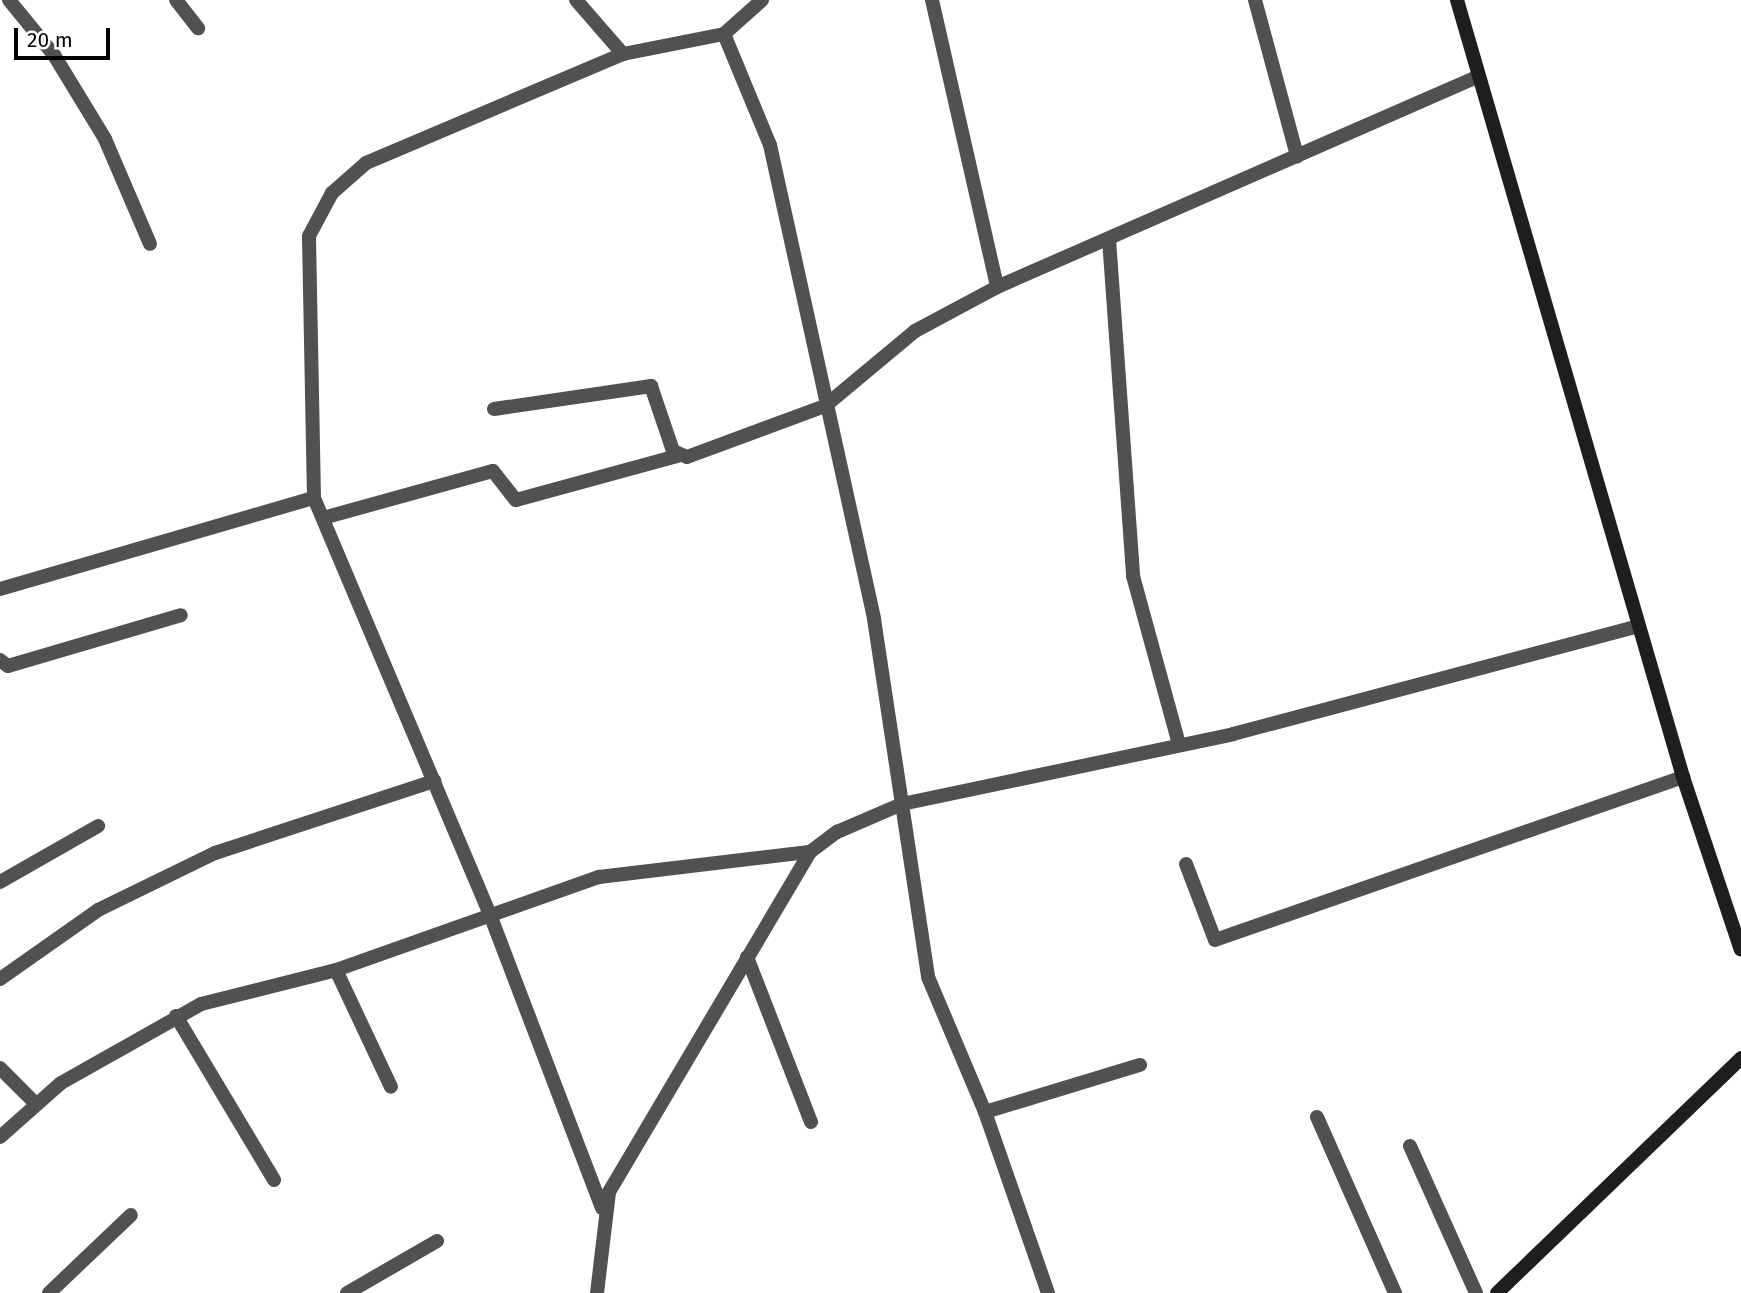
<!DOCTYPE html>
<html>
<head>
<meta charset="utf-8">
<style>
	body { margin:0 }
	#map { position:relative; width:1741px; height:1293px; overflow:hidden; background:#fff; font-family:"Fira Sans",sans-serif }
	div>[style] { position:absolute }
	.street>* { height:14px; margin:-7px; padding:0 7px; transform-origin:7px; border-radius:7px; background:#515151 }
	.secondary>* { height:14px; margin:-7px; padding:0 7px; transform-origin:7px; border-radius:7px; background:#1e1e1e }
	span { translate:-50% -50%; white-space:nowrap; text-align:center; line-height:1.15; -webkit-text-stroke:6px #fff; paint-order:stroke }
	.scale { position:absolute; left:14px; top:28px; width:96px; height:32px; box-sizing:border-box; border:4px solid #000; border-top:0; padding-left:9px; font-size:21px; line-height:24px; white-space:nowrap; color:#000; -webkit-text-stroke:5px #fff; paint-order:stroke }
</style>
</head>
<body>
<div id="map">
	<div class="street">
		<i style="left:9px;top:0;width:71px;rotate:50.7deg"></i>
		<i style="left:54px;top:55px;width:98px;rotate:58.7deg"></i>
		<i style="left:105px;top:139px;width:114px;rotate:66.8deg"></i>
		<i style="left:176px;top:0;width:36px;rotate:52deg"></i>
		<i style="left:576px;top:0;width:72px;rotate:49deg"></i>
		<i style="left:932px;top:0;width:294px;rotate:77.2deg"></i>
		<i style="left:1255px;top:0;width:162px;rotate:74.9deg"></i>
		<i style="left:724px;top:34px;width:120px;rotate:67.5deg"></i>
		<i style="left:770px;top:145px;width:485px;rotate:77.6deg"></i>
		<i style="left:874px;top:619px;width:362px;rotate:81.4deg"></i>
		<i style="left:928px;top:977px;width:147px;rotate:67.1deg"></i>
		<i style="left:985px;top:1112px;width:192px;rotate:70.8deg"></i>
		<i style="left:1109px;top:239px;width:338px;rotate:85.9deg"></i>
		<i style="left:1133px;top:576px;width:174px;rotate:74.7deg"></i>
		<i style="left:494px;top:409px;width:159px;rotate:-8.3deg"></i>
		<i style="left:651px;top:386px;width:69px;rotate:71.3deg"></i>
		<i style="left:673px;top:451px;width:15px;rotate:23deg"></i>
		<i style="left:687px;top:457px;width:147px;rotate:-20.3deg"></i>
		<i style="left:825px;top:406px;width:117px;rotate:-39.8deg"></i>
		<i style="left:915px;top:331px;width:93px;rotate:-28.2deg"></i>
		<i style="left:997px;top:287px;width:526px;rotate:-23.64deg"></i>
		<i style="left:314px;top:498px;width:449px;rotate:67.1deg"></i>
		<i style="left:489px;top:912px;width:317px;rotate:69.1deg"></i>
		<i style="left:323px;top:518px;width:176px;rotate:-15.5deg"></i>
		<i style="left:493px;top:471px;width:37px;rotate:52deg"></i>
		<i style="left:516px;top:500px;width:167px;rotate:-15.3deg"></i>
		<i style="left:0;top:589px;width:327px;rotate:-16.2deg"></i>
		<i style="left:314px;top:498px;width:262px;rotate:-91.1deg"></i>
		<i style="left:309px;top:236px;width:49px;rotate:-61.9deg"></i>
		<i style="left:332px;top:193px;width:45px;rotate:-41.4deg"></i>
		<i style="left:366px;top:163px;width:279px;rotate:-23deg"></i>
		<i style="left:623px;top:54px;width:103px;rotate:-11.2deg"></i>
		<i style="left:724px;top:34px;width:51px;rotate:-41.8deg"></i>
		<i style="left:0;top:660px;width:10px;rotate:37deg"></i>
		<i style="left:8px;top:666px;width:180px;rotate:-16.4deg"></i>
		<i style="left:1186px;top:864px;width:81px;rotate:69.1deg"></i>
		<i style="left:1215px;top:940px;width:496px;rotate:-19.2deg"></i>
		<i style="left:0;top:882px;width:113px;rotate:-29.7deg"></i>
		<i style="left:747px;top:957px;width:177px;rotate:68.8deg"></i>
		<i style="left:336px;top:970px;width:129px;rotate:64.8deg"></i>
		<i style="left:0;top:979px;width:120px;rotate:-35.1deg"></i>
		<i style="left:98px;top:910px;width:130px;rotate:-26deg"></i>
		<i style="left:215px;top:853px;width:231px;rotate:-18.2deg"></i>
		<i style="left:176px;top:1016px;width:191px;rotate:59.1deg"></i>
		<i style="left:0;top:1068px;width:49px;rotate:45deg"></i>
		<i style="left:985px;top:1112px;width:162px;rotate:-16.9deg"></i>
		<i style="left:1317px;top:1117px;width:193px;rotate:66.1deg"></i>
		<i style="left:0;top:1137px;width:81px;rotate:-41.5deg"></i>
		<i style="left:61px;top:1083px;width:161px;rotate:-29.4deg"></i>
		<i style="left:201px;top:1004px;width:139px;rotate:-14.1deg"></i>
		<i style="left:336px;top:970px;width:279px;rotate:-19.5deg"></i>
		<i style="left:599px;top:877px;width:212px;rotate:-6.8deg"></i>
		<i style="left:810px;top:852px;width:34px;rotate:-37deg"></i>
		<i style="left:837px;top:832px;width:71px;rotate:-23.3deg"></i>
		<i style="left:902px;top:804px;width:338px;rotate:-11.9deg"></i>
		<i style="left:1233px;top:734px;width:419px;rotate:-14.9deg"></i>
		<i style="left:1410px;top:1146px;width:161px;rotate:65.8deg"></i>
		<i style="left:49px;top:1293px;width:113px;rotate:-43.6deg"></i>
		<i style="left:347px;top:1293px;width:104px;rotate:-30deg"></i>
		<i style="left:597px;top:1293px;width:102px;rotate:-83.2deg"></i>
		<i style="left:609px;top:1192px;width:395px;rotate:-59.4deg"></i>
	</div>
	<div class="secondary">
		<i style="left:1457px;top:0;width:809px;rotate:73.78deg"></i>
		<i style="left:1683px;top:777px;width:182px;rotate:71.5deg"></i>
		<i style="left:1497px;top:1293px;width:339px;rotate:-43.9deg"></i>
	</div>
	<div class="scale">20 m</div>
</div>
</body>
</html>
